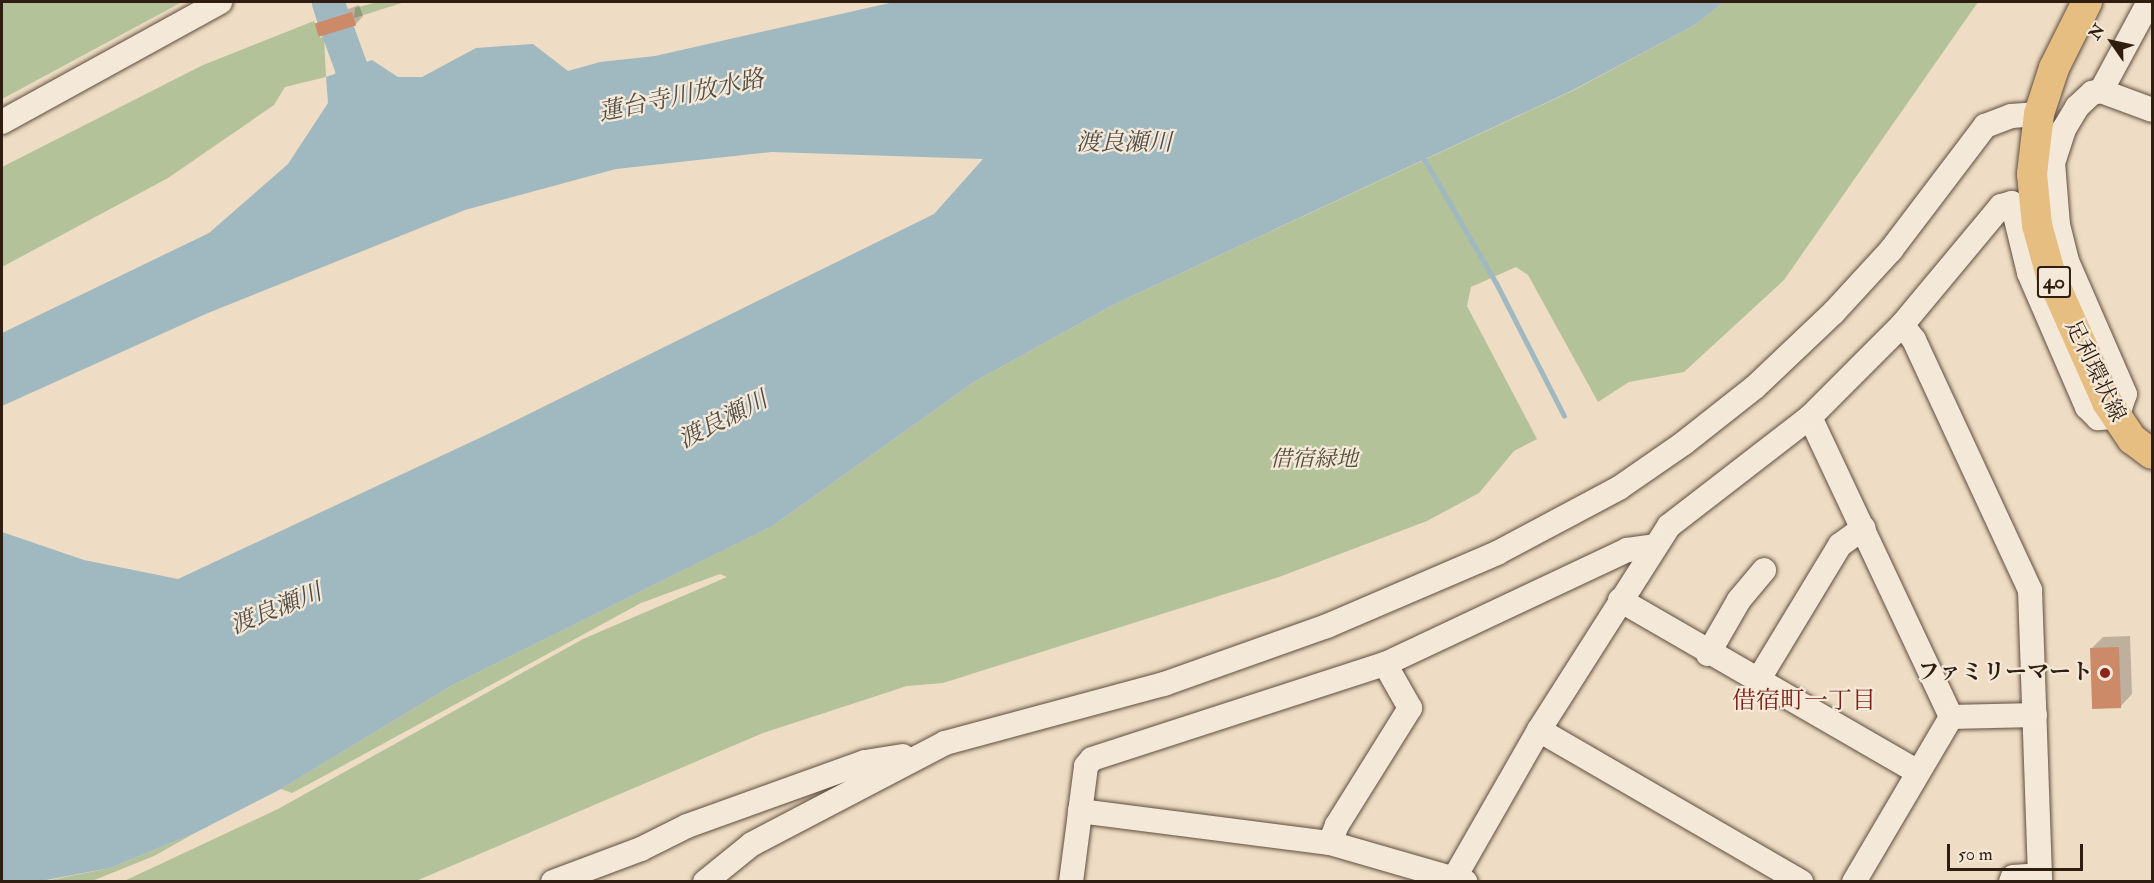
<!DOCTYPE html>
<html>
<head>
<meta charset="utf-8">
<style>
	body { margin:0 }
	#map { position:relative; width:2154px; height:883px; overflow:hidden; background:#eeddc4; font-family:"IM FELL Double Pica","Noto Serif JP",serif }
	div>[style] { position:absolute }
	.green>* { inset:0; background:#b3c299 }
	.water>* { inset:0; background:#a0b8c0 }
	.shadow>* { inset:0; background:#0003 }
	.stream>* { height:5px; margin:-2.5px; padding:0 2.5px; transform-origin:2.5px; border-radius:2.5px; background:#a0b8c0 }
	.river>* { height:33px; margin:-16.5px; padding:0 16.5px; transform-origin:16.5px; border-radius:16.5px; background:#a0b8c0 }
	.building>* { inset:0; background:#cc8a68; transform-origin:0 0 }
	.roads { filter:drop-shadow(0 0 2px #5f4d3e) drop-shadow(0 0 2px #5f4d3e) }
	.minor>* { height:24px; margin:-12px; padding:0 12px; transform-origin:12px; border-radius:12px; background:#f4e9d9 }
	.major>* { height:30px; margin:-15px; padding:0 15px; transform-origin:15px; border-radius:15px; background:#e7be82 }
	.dots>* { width:16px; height:16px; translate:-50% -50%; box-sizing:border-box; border:3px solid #f4e9d9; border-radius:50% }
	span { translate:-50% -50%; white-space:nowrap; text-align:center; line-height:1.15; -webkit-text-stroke:4.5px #f4e9d9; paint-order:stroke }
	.shield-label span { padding:2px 4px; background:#f4e9d9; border:2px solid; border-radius:4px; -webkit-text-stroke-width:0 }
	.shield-label { font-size:21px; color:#2f1d12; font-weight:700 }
	.street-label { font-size:22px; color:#2f1d12 }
	.park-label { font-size:22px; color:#574f3a; font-style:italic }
	.poi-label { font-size:22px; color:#2f1d12; font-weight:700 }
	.right { translate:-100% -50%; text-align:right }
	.water-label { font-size:24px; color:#514c46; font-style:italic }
	.neighbourhood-label { font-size:24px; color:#7a1f14 }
	.frame { position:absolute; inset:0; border:3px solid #2f1d12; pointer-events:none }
	.north { position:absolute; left:2082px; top:12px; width:60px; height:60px; -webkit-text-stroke:4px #f4e9d9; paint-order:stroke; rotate:304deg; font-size:16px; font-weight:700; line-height:24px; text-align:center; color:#2f1d12 }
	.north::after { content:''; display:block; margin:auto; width:21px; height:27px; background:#2f1d12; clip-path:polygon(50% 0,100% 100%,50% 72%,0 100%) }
	.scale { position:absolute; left:1947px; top:844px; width:136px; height:27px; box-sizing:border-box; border:3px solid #2f1d12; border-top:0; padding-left:8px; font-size:18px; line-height:21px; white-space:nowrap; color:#2f1d12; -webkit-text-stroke:4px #f4e9d9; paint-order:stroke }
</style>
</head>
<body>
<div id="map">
	<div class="green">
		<i style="clip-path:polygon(2px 2px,182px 2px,2px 99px)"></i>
		<i style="clip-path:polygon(377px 2px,405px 2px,354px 18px,355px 8px)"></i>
		<i style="clip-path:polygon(1724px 2px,1978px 2px,1784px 280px,1684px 372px,1629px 382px,1598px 402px,1528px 275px,1516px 267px,1471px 287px,1467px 306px,1537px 439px,1514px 451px,1479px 493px,1427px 521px,1279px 577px,943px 683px,907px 686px,763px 733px,416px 881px,122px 882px,278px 809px,583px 639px,727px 577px,720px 574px,641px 603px,311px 783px,292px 793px,281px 789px,451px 686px,774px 525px,974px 382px,1115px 304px,1574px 90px,1695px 25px)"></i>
		<i style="clip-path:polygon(314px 21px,320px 38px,324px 36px,326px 77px,285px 87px,274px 105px,168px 178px,2px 267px,2px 167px,203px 65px)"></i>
		<i style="clip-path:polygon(195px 833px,154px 856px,92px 881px,41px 882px,110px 868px)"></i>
	</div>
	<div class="water">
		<i style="clip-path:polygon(894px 2px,1724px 2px,1695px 25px,1573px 90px,1115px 304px,974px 382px,774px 525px,451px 686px,281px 789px,195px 833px,110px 868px,41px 881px,2px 881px,2px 532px,84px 560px,178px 579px,488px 434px,934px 214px,983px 159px,772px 152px,616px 169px,465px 210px,208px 313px,2px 406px,2px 333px,209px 233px,288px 164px,328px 103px,326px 77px,372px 60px,398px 77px,422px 77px,476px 48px,533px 44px,568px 71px,600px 62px,655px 56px)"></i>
	</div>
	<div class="shadow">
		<i style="clip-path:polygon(359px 5px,363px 16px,356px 24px,317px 25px,324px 18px)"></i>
		<i style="clip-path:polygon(2130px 636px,2132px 694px,2121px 706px,2091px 649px,2103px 637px)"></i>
	</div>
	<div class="stream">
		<i style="left:1420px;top:152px;width:151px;rotate:59.9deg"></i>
		<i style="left:1496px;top:283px;width:149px;rotate:62.9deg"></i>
	</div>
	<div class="river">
		<i style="left:328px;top:2px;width:17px;rotate:73deg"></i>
		<i style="left:338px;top:32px;width:38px;rotate:70deg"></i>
		<i style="left:351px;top:68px;width:44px;rotate:62.9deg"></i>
	</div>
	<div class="building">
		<i style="left:352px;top:12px;width:14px;height:39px;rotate:73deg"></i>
		<i style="left:2119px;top:647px;width:61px;height:29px;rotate:88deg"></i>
	</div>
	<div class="roads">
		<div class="minor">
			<i style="left:2101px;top:91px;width:101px;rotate:-61.7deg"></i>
			<i style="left:2px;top:122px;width:249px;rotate:-28.8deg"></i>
			<i style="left:1902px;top:325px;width:19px;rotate:51deg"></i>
			<i style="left:1914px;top:340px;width:276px;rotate:65.1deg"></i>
			<i style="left:2030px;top:590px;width:292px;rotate:88deg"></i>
			<i style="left:1810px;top:417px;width:331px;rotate:64.8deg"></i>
			<i style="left:1620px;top:600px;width:344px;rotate:30deg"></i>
			<i style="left:1708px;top:654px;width:62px;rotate:-60.1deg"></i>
			<i style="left:1739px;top:600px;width:39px;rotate:-50deg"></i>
			<i style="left:1757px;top:682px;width:160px;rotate:-58.8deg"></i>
			<i style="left:1840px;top:545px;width:29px;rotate:-36deg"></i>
			<i style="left:1539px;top:730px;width:303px;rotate:30.1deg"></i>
			<i style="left:1080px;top:811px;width:252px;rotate:7.3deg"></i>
			<i style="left:1330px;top:843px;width:141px;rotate:16.1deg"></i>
			<i style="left:1330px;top:843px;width:19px;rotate:-69deg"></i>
			<i style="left:1337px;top:825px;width:138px;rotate:-58deg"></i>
			<i style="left:1410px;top:708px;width:51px;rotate:-119.6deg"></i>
			<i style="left:553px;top:882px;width:94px;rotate:-20.6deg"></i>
			<i style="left:641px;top:849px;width:51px;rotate:-26.6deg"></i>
			<i style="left:687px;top:826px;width:189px;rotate:-19.8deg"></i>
			<i style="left:865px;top:762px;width:38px;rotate:-9deg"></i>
			<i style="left:705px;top:882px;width:60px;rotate:-39deg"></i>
			<i style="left:752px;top:844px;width:218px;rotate:-27.6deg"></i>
			<i style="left:945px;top:743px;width:227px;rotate:-15.1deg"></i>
			<i style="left:1164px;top:684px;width:173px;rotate:-19.6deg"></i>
			<i style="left:1327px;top:626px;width:185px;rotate:-23.2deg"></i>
			<i style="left:1497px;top:553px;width:138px;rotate:-28deg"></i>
			<i style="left:1619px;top:488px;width:79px;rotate:-34.7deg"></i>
			<i style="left:1684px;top:443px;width:90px;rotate:-38.3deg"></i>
			<i style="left:1755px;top:387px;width:109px;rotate:-43.5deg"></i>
			<i style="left:1834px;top:312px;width:84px;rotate:-47.4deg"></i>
			<i style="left:1891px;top:250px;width:156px;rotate:-52.8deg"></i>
			<i style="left:1985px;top:126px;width:28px;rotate:-21deg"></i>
			<i style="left:2011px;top:116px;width:28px;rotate:-4deg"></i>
			<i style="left:1071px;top:882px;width:117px;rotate:-82.6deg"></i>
			<i style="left:1086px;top:766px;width:9px;rotate:-49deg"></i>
			<i style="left:1092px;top:759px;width:308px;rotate:-18deg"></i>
			<i style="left:1385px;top:664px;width:268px;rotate:-25.2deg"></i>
			<i style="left:1627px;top:550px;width:28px;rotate:-8deg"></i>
			<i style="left:1452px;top:882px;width:175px;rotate:-60.2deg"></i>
			<i style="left:1539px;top:730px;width:242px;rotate:-57.5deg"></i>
			<i style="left:1669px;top:526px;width:178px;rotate:-37.7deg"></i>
			<i style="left:1810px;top:417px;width:130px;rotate:-45deg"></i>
			<i style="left:1902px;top:325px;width:155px;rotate:-50.2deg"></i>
			<i style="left:2001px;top:206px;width:11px;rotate:-15deg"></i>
			<i style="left:2012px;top:203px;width:72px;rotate:76.3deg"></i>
			<i style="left:2029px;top:273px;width:146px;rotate:66.6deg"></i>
			<i style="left:2087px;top:407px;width:16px;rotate:45deg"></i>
			<i style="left:2098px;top:418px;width:19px;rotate:-3deg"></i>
			<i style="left:2117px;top:417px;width:24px;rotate:-71deg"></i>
			<i style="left:2125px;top:394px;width:145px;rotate:-113.6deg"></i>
			<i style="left:2067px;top:261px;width:37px;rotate:-104deg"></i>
			<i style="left:2058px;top:225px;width:62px;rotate:-94.6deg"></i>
			<i style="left:2053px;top:163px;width:36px;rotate:-72deg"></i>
			<i style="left:2064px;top:129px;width:26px;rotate:-59deg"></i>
			<i style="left:2077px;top:107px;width:21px;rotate:-43deg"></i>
			<i style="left:2092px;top:93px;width:9px;rotate:-13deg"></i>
			<i style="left:2101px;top:91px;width:54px;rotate:20.4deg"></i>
			<i style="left:1854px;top:882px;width:191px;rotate:-59.5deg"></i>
			<i style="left:1951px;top:717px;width:84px;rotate:-1.4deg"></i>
			<i style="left:2011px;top:882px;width:5px;rotate:-68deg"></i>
			<i style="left:2013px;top:877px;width:26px;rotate:-4deg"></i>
		</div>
		<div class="major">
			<i style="left:2087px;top:2px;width:74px;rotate:116.6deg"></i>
			<i style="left:2054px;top:68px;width:48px;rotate:108.1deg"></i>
			<i style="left:2039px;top:114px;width:60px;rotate:96.7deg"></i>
			<i style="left:2032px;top:174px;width:51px;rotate:84.4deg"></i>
			<i style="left:2037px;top:225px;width:53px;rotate:74.6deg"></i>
			<i style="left:2051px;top:276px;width:138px;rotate:66deg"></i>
			<i style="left:2107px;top:402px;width:45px;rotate:56deg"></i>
			<i style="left:2132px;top:439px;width:25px;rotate:37deg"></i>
		</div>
	</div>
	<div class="dots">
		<i style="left:2105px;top:673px;background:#8f2418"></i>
	</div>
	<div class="shield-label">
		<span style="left:2054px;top:282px">40</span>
	</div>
	<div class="street-label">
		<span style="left:2095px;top:371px;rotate:64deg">足利環状線</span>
	</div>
	<div class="park-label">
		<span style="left:1314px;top:460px">借宿緑地</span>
	</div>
	<div class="poi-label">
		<span class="right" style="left:2093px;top:673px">ファミリーマート</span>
	</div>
	<div class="water-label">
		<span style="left:681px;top:96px;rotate:-12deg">蓮台寺川放水路</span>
		<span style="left:1124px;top:143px">渡良瀬川</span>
		<span style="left:723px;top:420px;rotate:-27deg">渡良瀬川</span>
		<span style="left:276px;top:609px;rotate:-22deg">渡良瀬川</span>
	</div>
	<div class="neighbourhood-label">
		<span style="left:1804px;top:701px">借宿町一丁目</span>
	</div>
	<div class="frame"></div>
	<div class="north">N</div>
	<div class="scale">50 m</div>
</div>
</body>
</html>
